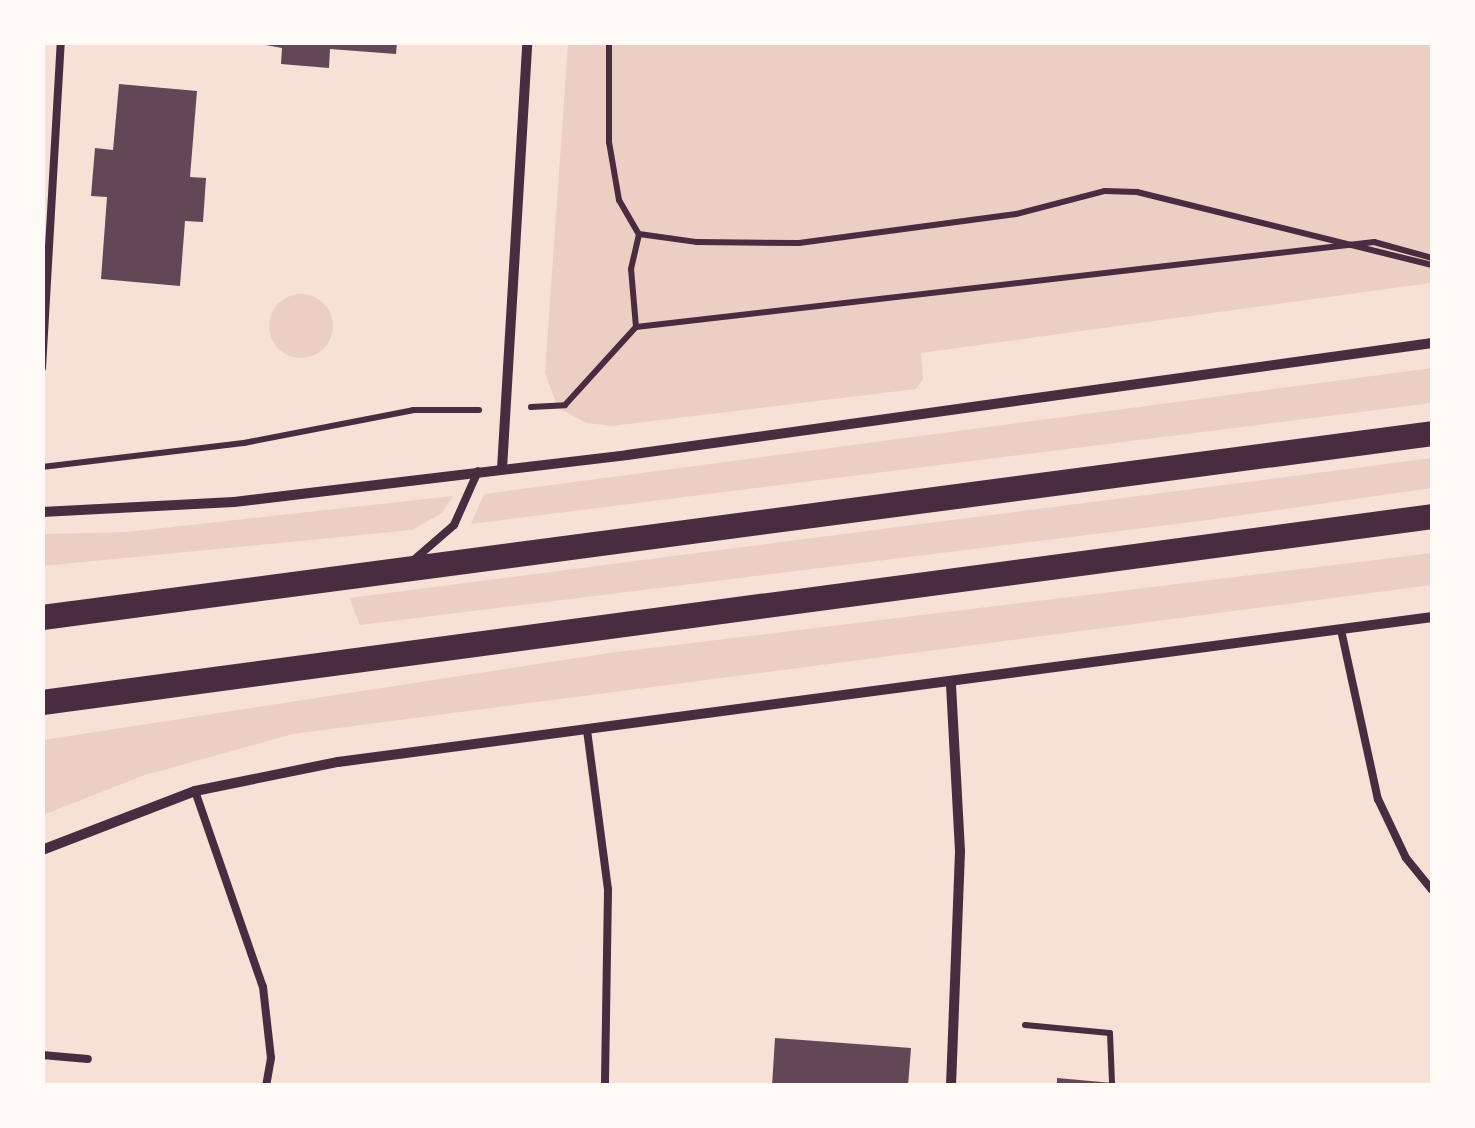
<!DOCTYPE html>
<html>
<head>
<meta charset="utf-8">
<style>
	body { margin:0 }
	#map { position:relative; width:1475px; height:1128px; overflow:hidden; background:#f7e1d7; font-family:"Titillium Web",sans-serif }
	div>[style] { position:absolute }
	.green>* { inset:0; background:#ebcfc5 }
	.round { border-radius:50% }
	.building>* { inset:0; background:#644757 }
	.path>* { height:6px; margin:-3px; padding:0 3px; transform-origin:3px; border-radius:3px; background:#4a2c40 }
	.service>* { height:8px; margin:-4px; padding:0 4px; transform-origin:4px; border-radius:4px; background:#4a2c40 }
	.minor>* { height:10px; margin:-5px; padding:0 5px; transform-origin:5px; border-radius:5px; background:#4a2c40 }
	.primary>* { height:25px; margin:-12.5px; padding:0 12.5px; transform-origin:12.5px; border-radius:12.5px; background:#4a2c40 }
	span { translate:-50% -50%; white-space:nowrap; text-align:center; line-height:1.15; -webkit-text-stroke:10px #fffaf5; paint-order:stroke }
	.frame { position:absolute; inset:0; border:45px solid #fffaf5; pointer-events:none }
</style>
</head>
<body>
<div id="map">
	<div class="green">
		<i style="clip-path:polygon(568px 43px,1432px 43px,1432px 289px,1431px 283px,921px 353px,923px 379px,916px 389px,612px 426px,587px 423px,558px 408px,545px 373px)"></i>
		<i class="round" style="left:269px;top:294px;width:64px;height:64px"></i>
		<i style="clip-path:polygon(1432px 368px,1432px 403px,471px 524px,484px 494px)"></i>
		<i style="clip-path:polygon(1432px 458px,1432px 488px,1208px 520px,360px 625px,349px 598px)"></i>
		<i style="clip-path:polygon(453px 496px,442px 513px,412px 530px,43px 566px,43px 534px,126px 532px)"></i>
		<i style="clip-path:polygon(1432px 553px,1432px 585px,293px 734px,142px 776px,43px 815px,43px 740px,609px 653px)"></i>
	</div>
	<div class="building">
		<i style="clip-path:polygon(248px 42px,397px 42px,396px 54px,330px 49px,329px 68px,281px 64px,282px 48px)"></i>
		<i style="clip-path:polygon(119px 84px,197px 91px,190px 177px,206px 178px,203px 222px,185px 221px,180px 286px,101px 279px,107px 197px,91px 196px,95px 148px,113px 150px)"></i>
		<i style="clip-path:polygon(775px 1038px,911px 1048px,908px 1086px,772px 1086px)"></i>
		<i style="clip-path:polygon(1057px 1078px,1113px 1083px,1113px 1086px,1057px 1086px)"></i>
	</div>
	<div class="path">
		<i style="left:609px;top:42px;width:100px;rotate:90deg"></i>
		<i style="left:609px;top:142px;width:59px;rotate:80.2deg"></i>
		<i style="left:619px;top:200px;width:39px;rotate:60deg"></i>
		<i style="left:639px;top:234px;width:59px;rotate:7.9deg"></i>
		<i style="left:697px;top:242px;width:102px;rotate:0.6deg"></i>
		<i style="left:799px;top:243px;width:219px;rotate:-7.6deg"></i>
		<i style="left:1016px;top:214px;width:92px;rotate:-14.5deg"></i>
		<i style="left:1105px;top:191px;width:32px;rotate:2deg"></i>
		<i style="left:1137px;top:192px;width:304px;rotate:13.9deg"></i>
		<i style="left:636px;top:327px;width:58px;rotate:-94.9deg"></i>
		<i style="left:631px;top:269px;width:36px;rotate:-77deg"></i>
		<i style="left:531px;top:407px;width:34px;rotate:-3deg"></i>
		<i style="left:565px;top:405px;width:105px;rotate:-47.7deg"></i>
		<i style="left:636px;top:327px;width:743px;rotate:-6.57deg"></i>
		<i style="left:1374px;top:242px;width:60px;rotate:15.4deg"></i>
		<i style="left:42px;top:467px;width:203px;rotate:-6.8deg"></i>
		<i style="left:244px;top:443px;width:172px;rotate:-11deg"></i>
		<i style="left:413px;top:410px;width:66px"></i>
		<i style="left:1025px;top:1025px;width:85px;rotate:5.4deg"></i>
		<i style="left:1110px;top:1033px;width:50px;rotate:87.7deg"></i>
	</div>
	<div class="service">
		<i style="left:42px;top:368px;width:327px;rotate:-86.7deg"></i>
		<i style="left:416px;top:558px;width:50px;rotate:-41deg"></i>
		<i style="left:454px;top:525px;width:59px;rotate:-66deg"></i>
		<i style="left:1341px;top:630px;width:173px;rotate:77.7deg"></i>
		<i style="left:1378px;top:799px;width:65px;rotate:64.6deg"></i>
		<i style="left:1406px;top:858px;width:41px;rotate:50.9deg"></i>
		<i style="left:587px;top:730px;width:161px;rotate:82.5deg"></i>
		<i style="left:608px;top:890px;width:196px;rotate:90.9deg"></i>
		<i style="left:195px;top:791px;width:207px;rotate:70.9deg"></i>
		<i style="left:263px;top:987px;width:71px;rotate:83.6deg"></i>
		<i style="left:271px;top:1058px;width:28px;rotate:100deg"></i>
		<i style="left:42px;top:1055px;width:46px;rotate:5deg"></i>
	</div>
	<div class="minor">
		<i style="left:502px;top:469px;width:428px;rotate:-86.6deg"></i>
		<i style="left:42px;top:512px;width:192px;rotate:-3deg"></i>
		<i style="left:234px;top:502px;width:396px;rotate:-6.8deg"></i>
		<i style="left:627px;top:455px;width:813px;rotate:-7.92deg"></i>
		<i style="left:42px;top:850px;width:164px;rotate:-21.1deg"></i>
		<i style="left:195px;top:791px;width:146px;rotate:-11.5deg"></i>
		<i style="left:338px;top:762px;width:1104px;rotate:-7.55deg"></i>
		<i style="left:951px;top:1086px;width:235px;rotate:-87.8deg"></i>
		<i style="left:960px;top:851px;width:168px;rotate:-93.1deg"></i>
	</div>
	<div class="primary">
		<i style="left:42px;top:617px;width:1402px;rotate:-7.54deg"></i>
		<i style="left:42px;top:702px;width:1402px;rotate:-7.62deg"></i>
	</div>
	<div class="frame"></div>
</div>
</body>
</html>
